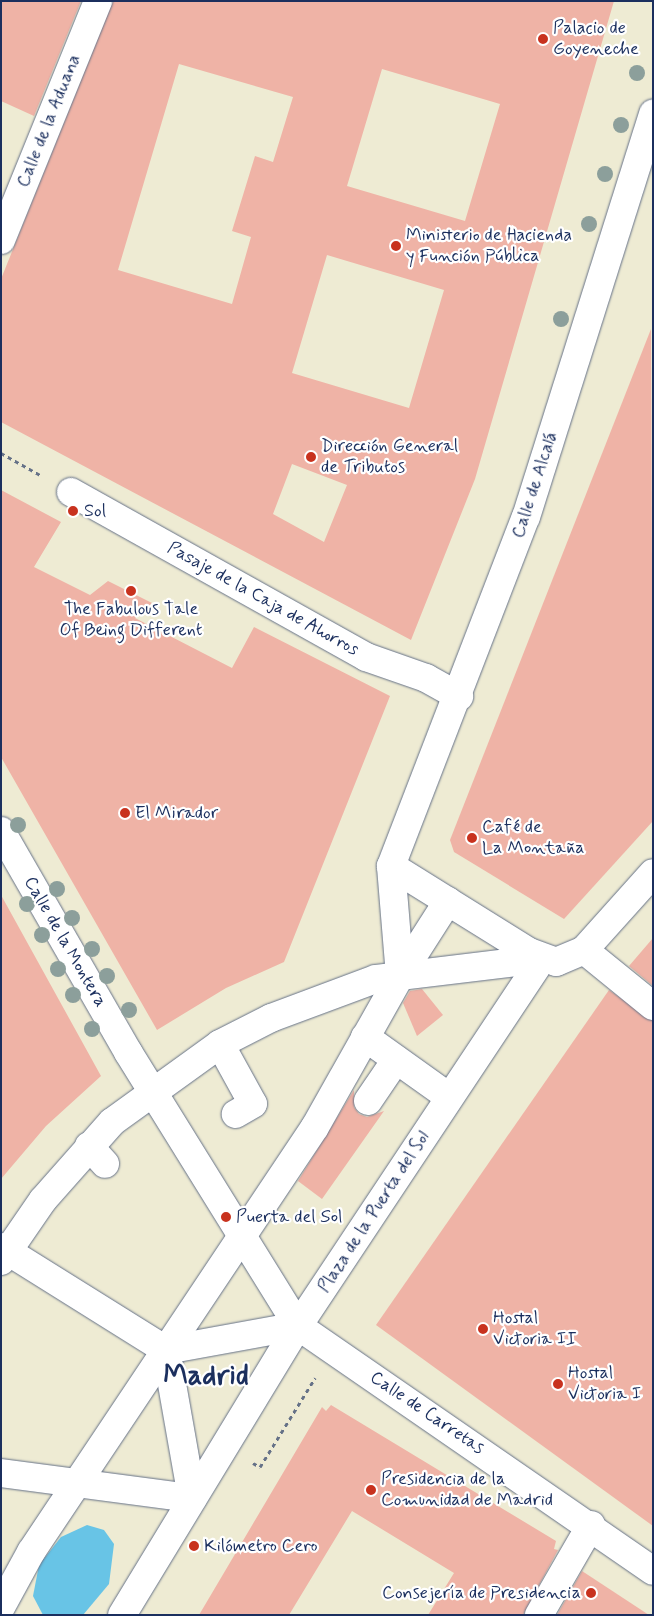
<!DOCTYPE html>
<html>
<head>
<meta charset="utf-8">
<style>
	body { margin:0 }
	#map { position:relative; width:654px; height:1616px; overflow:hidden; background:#eeebd3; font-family:Mynerve,sans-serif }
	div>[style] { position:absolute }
	.water>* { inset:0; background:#68c4e6 }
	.building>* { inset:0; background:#efb3a6 }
	.path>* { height:3px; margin-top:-1.5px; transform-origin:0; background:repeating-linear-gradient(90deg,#657187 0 4px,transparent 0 8px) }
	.roads { filter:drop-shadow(0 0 1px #657187) drop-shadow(0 0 1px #657187) }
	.minor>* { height:28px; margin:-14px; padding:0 14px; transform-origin:14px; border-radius:14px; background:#fff }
	.trees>* { width:16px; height:16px; margin:-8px; border-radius:50%; background:#8c9f9b }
	.dots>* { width:14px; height:14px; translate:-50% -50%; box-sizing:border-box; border:2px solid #fff; border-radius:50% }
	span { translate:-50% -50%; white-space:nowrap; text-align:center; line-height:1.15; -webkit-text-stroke:4.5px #fff; paint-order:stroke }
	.poi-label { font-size:18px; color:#1b2f5e }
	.left { translate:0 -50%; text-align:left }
	.right { translate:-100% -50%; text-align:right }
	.street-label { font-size:18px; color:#1b2f5e }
	.town-label { font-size:28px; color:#1b2f5e; font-weight:700 }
	.frame { position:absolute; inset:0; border:2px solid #1b2f5e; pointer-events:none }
</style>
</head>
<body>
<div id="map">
	<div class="water">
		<i style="clip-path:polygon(87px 1525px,104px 1530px,114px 1544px,109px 1584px,83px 1615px,43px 1615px,33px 1596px,39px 1565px,61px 1537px)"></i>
	</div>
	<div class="building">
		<i style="clip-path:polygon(1px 1px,81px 1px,34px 116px,1px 101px)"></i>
		<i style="clip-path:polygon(evenodd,113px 1px,614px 1px,475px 479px,411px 640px,1px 422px,1px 279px,113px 1px,179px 64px,293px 97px,273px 162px,255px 156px,232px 231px,251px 237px,232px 304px,118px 270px,179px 64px,113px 1px,382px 69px,500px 104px,465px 221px,347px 186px,382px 69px,113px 1px,327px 255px,444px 290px,409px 408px,292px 373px,327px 255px,113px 1px,292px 464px,347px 485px,324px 542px,273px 514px,292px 464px)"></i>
		<i style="clip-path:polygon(651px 329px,653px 821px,564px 919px,454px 852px,450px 840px)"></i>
		<i style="clip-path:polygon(1px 490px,61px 522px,34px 567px,90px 595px,108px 581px,152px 603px,135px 618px,232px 668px,254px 627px,390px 696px,284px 962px,226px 988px,157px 1030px,1px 757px)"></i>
		<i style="clip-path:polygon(1px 895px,101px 1076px,46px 1126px,1px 1179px)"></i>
		<i style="clip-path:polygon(653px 938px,653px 986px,629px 966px)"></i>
		<i style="clip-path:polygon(422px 989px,443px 1015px,417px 1036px,403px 1003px,410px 991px)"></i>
		<i style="clip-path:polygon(609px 990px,653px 1021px,653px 1526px,376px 1325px)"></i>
		<i style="clip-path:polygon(354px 1090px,354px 1107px,359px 1114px,367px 1117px,384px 1111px,322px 1199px,298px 1181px)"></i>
		<i style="clip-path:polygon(331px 1405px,556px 1541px,554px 1549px,558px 1550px,523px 1615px,428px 1615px,454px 1573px,352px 1511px,289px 1615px,199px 1615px,322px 1407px,326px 1411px)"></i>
		<i style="clip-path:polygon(582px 1571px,649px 1615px,557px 1615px)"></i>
	</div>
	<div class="path">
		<i style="left:1px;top:453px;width:47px;rotate:29.3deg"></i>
		<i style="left:253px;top:1463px;width:8px;rotate:30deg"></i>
		<i style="left:260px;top:1467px;width:105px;rotate:-58.3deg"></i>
	</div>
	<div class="roads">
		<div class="minor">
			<i style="left:1px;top:240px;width:258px;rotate:-67.9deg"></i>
			<i style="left:71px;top:492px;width:338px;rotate:29.2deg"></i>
			<i style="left:366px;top:657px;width:64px;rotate:19.3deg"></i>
			<i style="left:426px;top:678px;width:38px;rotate:29deg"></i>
			<i style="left:1px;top:831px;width:255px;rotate:60.1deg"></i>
			<i style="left:128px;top:1052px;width:322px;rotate:58.2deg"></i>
			<i style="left:298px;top:1326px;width:431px;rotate:34.6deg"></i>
			<i style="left:391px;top:866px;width:163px;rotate:31.9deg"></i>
			<i style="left:529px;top:952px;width:29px;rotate:20deg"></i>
			<i style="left:556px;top:962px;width:30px;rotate:-23deg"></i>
			<i style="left:584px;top:950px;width:103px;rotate:-48.1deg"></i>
			<i style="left:584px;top:950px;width:89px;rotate:39.1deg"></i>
			<i style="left:400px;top:976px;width:110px;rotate:-94.7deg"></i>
			<i style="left:391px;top:866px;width:374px;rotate:-68.9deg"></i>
			<i style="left:526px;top:517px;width:423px;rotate:-72.5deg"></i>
			<i style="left:365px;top:1037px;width:103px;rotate:35.5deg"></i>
			<i style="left:220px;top:1044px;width:68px;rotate:61.2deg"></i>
			<i style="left:253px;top:1104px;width:20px;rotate:150deg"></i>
			<i style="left:368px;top:1101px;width:50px;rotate:-55.7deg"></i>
			<i style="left:89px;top:1146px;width:24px;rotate:48deg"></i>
			<i style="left:1px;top:1247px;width:195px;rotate:32deg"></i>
			<i style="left:166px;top:1350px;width:134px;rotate:-10.3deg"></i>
			<i style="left:1px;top:1261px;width:74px;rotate:-55.5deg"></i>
			<i style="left:43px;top:1200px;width:104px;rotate:-48.5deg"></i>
			<i style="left:112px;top:1122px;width:133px;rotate:-35.8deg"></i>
			<i style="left:220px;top:1044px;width:57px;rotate:-27deg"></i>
			<i style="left:271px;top:1018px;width:112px;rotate:-20.4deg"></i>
			<i style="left:376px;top:979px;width:167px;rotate:-6.9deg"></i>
			<i style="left:166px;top:1350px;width:150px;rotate:80deg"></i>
			<i style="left:1px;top:1473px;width:193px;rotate:7.5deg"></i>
			<i style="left:1px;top:1607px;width:63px;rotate:-61.4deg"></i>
			<i style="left:31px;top:1552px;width:511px;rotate:-56.25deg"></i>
			<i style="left:315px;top:1127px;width:173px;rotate:-60.6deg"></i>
			<i style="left:400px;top:976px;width:89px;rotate:-57.4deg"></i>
			<i style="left:122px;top:1615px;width:338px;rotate:-58.7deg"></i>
			<i style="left:298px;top:1326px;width:441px;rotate:-56.4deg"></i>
			<i style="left:539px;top:1615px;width:104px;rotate:-60deg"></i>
		</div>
	</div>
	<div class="trees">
		<i style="left:637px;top:73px"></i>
		<i style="left:621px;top:125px"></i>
		<i style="left:605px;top:174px"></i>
		<i style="left:589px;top:224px"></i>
		<i style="left:561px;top:319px"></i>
		<i style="left:18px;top:825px"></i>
		<i style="left:57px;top:889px"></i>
		<i style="left:27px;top:904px"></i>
		<i style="left:72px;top:918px"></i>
		<i style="left:42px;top:935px"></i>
		<i style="left:92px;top:949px"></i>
		<i style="left:58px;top:969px"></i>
		<i style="left:107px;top:976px"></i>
		<i style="left:73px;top:995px"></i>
		<i style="left:129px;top:1010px"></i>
		<i style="left:92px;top:1029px"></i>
	</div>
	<div class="dots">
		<i style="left:543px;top:39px;background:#c8321e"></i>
		<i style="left:396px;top:246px;background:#c8321e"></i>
		<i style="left:311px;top:457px;background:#c8321e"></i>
		<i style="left:73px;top:511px;background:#c8321e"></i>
		<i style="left:131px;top:591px;background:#c8321e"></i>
		<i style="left:125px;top:813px;background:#c8321e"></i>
		<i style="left:472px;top:838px;background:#c8321e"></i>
		<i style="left:226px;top:1217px;background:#c8321e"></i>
		<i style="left:483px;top:1329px;background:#c8321e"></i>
		<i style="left:558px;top:1384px;background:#c8321e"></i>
		<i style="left:371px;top:1490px;background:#c8321e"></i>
		<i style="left:194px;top:1546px;background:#c8321e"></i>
		<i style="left:591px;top:1593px;background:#c8321e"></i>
	</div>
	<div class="poi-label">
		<span class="left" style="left:553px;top:39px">Palacio de<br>Goyeneche</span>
		<span class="left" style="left:406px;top:246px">Ministerio de Hacienda<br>y Función Pública</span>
		<span class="left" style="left:321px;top:457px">Dirección General<br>de Tributos</span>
		<span class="left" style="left:84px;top:511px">Sol</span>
		<span style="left:131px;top:620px">The Fabulous Tale<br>Of Being Different</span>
		<span class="left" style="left:135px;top:813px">El Mirador</span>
		<span class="left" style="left:482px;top:838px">Café de<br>La Montaña</span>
		<span class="left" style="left:236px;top:1217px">Puerta del Sol</span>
		<span class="left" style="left:493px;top:1329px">Hostal<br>Victoria II</span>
		<span class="left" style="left:568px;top:1384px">Hostal<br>Victoria I</span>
		<span class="left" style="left:381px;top:1490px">Presidencia de la<br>Comunidad de Madrid</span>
		<span class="left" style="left:204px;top:1546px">Kilómetro Cero</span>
		<span class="right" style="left:581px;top:1593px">Consejería de Presidencia</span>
	</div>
	<div class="street-label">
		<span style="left:49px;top:121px;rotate:-68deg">Calle de la Aduana</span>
		<span style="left:535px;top:485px;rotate:-72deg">Calle de Alcalá</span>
		<span style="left:263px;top:599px;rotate:29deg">Pasaje de la Caja de Ahorros</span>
		<span style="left:65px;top:942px;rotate:60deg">Calle de la Montera</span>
		<span style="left:374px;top:1212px;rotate:-57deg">Plaza de la Puerta del Sol</span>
		<span style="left:427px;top:1413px;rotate:34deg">Calle de Carretas</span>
	</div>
	<div class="town-label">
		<span style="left:206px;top:1377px">Madrid</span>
	</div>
	<div class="frame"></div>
</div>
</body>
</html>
